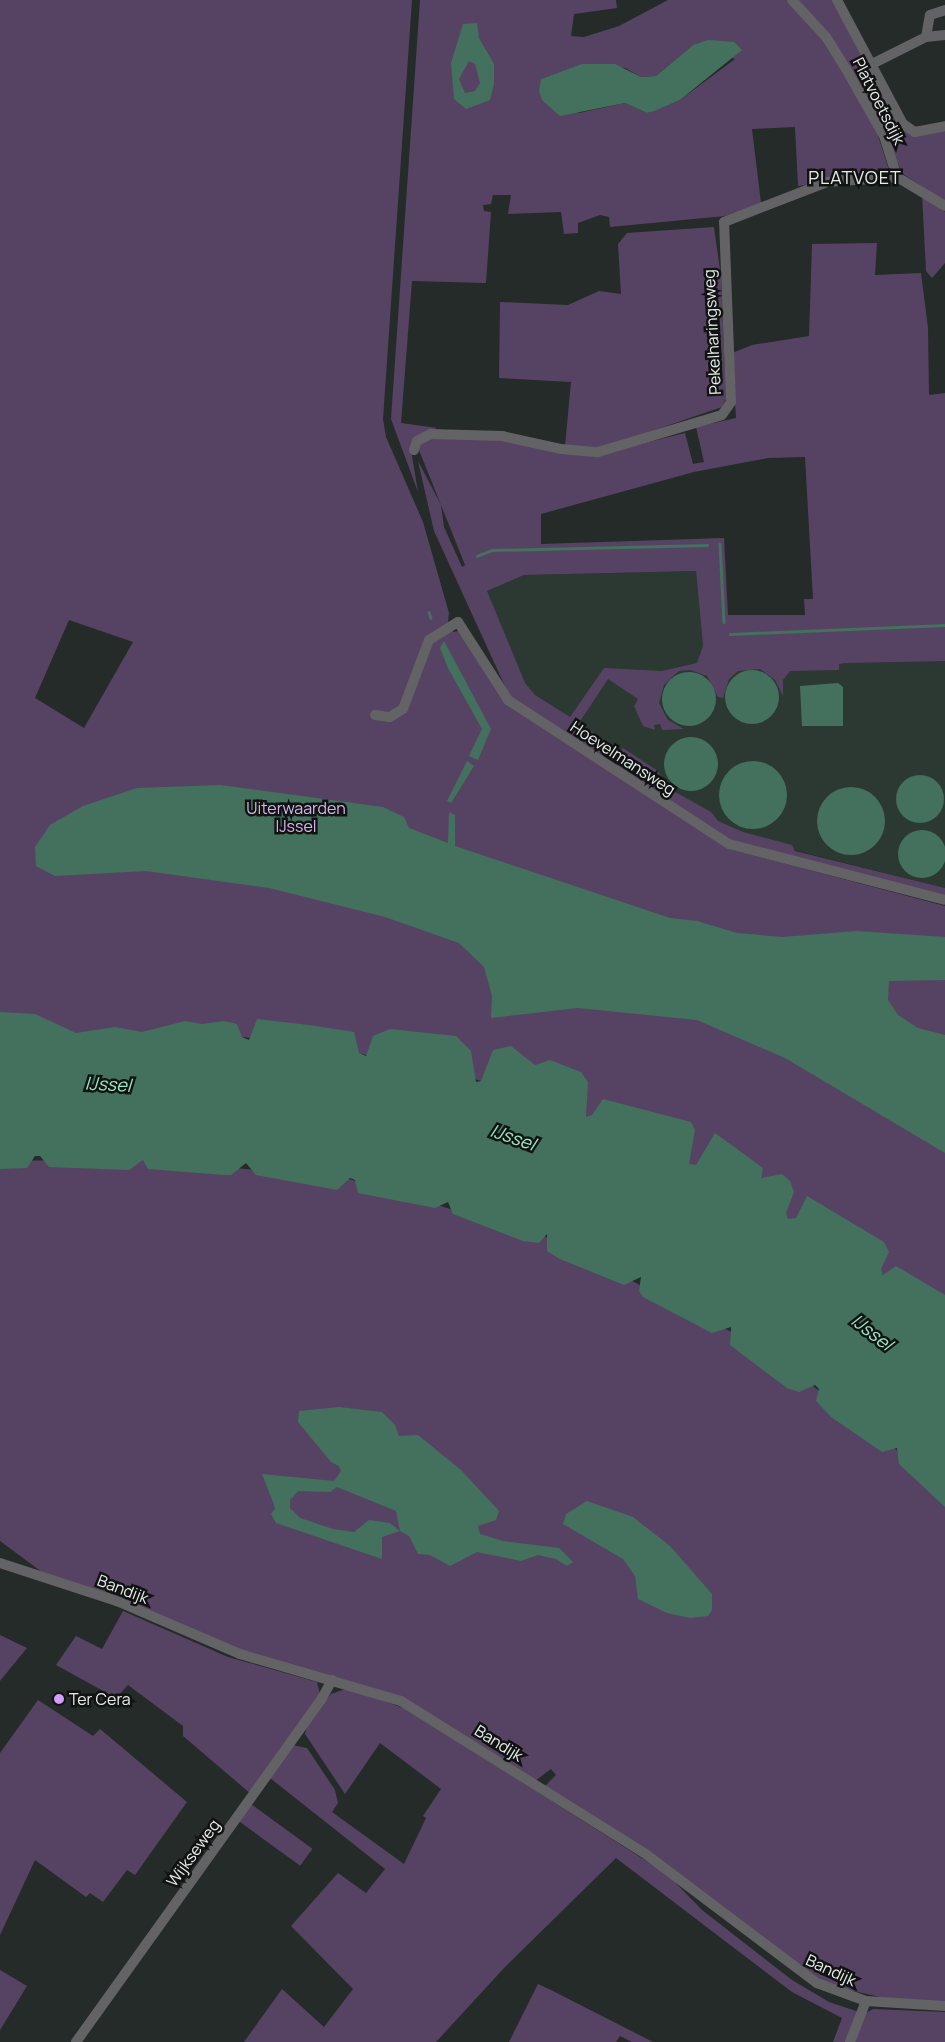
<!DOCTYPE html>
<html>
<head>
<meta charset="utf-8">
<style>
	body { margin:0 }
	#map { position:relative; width:945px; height:2042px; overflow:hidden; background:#252b28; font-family:Manrope,sans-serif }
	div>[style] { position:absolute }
	.built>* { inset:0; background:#2c3832 }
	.green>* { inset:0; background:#564363; transform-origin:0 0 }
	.water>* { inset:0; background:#43715d }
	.round { border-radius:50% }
	.stream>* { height:2.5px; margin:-1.25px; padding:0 1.25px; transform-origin:1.25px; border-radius:1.25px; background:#43715d }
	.minor>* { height:10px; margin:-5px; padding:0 5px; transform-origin:5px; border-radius:5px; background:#636264 }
	.dots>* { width:14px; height:14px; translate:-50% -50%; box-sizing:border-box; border:2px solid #101311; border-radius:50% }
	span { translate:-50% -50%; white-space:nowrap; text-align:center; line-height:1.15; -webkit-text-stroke:5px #101311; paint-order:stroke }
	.street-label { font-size:16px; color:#e8ecea }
	.park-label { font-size:16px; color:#d7b4f0 }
	.poi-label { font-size:16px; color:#e8ecea }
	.left { translate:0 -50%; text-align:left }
	.neighbourhood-label { font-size:18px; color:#e8ecea; letter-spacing:1px }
	.water-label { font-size:18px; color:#9be7c5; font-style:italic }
</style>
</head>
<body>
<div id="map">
	<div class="built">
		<i style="clip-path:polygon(696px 571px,703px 646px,945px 653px,945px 888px,726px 833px,611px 751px,516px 698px,470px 598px,524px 575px)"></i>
	</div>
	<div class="green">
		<i style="clip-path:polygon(evenodd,0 0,412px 0,383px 419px,386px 437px,423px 522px,449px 613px,448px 622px,453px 632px,460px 631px,500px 694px,730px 849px,945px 906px,945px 1324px,886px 1276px,786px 1219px,585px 1117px,475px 1079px,362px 1054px,244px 1037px,0 1031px,0 0,69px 620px,133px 642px,84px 728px,35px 698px,69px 620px)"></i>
		<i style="clip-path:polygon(evenodd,420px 0,616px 0,617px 8px,574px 14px,571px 36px,584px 37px,619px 26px,668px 0,787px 0,817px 32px,874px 123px,889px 170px,881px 174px,798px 186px,795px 127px,752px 129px,761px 203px,725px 216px,610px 227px,609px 217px,600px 215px,578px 223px,578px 233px,564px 234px,561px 212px,508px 214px,511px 195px,493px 195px,491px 204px,483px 205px,484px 211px,491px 212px,486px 283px,412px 281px,401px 423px,437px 428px,420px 435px,411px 450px,418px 492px,391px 419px,420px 0,693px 45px,735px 59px,680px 100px,647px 113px,625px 103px,579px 113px,541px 79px,581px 64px,625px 68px,641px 77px,656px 76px,693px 45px)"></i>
		<i style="clip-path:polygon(794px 0,836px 0,906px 132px,945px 128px,945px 202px,903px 174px,864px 94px)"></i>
		<i style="clip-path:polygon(922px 194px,945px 212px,945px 263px,932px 278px,926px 271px)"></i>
		<i style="clip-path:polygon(714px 227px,721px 277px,726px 399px,722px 407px,602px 448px,565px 446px,571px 382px,499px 378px,500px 302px,568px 305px,599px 291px,621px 294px,618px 244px,627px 233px)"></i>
		<i style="clip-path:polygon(evenodd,877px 243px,875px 275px,921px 273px,928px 328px,929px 395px,945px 393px,945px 661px,845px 663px,839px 664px,839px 670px,790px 671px,783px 680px,783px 696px,775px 680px,760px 669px,738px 671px,729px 679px,723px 698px,718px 697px,707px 676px,690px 670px,679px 671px,664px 685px,659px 703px,668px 720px,684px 729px,662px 730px,660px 724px,654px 725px,655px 730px,643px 726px,634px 706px,638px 699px,608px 679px,579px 723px,614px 746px,612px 752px,601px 757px,509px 695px,434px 531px,418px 461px,441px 505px,444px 527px,462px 567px,465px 565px,419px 450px,423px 439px,512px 439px,544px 449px,628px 447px,685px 433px,693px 464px,704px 462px,696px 427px,736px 418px,732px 353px,752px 345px,809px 336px,812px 244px,877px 243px,805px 457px,813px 599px,804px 599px,805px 615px,728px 615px,724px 538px,541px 544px,541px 514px,694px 472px,768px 458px,805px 457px,877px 243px,696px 571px,703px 646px,697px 663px,662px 671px,604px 668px,570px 717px,535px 695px,525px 683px,487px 591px,524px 575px,696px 571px)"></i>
		<i style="clip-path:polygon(623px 748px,658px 771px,668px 788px,711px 812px,718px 821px,743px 832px,792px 845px,795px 851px,945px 888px,945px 898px,739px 845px,618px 768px,616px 757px)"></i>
		<i style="clip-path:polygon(141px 1159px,349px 1179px,546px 1237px,728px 1330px,813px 1386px,945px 1487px,945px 2002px,889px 1999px,823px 1984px,545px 1786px,556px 1775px,551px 1769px,535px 1781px,386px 1692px,246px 1653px,116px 1596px,46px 1575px,0 1541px,0 1161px)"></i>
		<i style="clip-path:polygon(123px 1611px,228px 1657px,317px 1682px,320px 1694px,251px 1794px,183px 1736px,183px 1726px,128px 1685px,116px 1698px,56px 1665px,76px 1636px,102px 1649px)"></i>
		<i style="clip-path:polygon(0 1635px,27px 1648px,0 1681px)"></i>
		<i style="clip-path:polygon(348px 1688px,406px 1709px,667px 1874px,702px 1910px,792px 1980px,829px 2002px,859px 2012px,847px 2042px,833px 2042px,842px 2018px,792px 1992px,616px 1858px,505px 1967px,436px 2042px,244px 2042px,282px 1989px,324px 2027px,353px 1989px,291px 1926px,338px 1873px,366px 1893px,385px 1869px,270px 1778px,292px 1745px,307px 1748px,335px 1790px,338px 1803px,332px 1812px,404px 1864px,426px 1818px,423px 1816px,441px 1789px,380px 1743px,345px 1794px,305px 1734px,307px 1725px,331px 1694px)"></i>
		<i style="clip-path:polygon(38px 1700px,93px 1736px,100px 1729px,187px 1802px,135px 1875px,127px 1870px,103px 1902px,90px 1893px,86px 1897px,35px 1860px,0 1935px,0 1753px)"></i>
		<i style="left:251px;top:1804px;width:76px;height:21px;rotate:36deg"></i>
		<i style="clip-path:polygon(0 1970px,27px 1986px,0 2030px)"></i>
		<i style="clip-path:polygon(538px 1984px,551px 1990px,653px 2042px,632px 2042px,620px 2036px,616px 2042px,509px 2042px)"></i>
		<i style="clip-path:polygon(873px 2009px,945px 2012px,945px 2042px,854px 2042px,864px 2014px)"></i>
	</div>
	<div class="water">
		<i style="clip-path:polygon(evenodd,477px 23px,479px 38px,494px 64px,494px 84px,490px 100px,466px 109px,454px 99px,451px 63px,463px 24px,477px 23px,469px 61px,475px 64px,480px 83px,475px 91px,465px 93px,459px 79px,469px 61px)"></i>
		<i style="clip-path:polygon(708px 40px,734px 42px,742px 50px,680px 100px,654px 111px,647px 113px,625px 103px,560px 116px,542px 100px,539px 91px,541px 79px,581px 64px,615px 64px,641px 77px,656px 76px,693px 45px)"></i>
		<i style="clip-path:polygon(444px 641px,491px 729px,478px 760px,469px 756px,482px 729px,448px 668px,440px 648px)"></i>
		<i class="round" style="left:725px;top:670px;width:54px;height:54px"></i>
		<i class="round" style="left:662px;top:672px;width:54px;height:54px"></i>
		<i style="clip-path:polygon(838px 683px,843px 687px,843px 726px,802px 726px,800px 686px)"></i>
		<i class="round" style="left:664px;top:737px;width:54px;height:54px"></i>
		<i class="round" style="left:719px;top:761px;width:68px;height:68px"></i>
		<i style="clip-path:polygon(467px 761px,474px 766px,451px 803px,447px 801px)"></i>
		<i class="round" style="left:896px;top:775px;width:48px;height:48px"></i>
		<i style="clip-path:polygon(220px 785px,383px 807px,404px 817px,409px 828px,448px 843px,449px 812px,455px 815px,455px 846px,670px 918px,697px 921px,737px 933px,783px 937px,856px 931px,945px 937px,945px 980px,889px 981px,888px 1000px,898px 1015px,918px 1028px,945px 1035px,945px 1153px,785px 1058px,697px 1020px,578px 1008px,491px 1018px,492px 996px,484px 967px,459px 943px,385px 917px,269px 888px,146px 871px,55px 876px,36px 866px,35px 847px,50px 825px,83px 806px,137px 788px)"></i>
		<i class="round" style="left:817px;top:787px;width:68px;height:68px"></i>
		<i class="round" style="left:898px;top:830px;width:48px;height:48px"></i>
		<i style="clip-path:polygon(0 1012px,35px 1014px,76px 1033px,115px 1027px,142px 1032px,185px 1021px,202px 1024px,224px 1021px,237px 1024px,242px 1037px,249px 1040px,257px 1019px,309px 1025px,354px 1032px,359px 1053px,366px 1056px,373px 1036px,390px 1029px,456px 1036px,471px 1051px,476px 1082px,481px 1081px,493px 1050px,511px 1046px,535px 1065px,550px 1060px,581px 1072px,588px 1082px,586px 1117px,592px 1115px,603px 1099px,691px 1122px,695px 1130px,689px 1164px,696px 1165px,715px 1133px,763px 1168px,761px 1178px,782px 1174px,790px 1181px,794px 1192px,786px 1213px,788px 1219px,796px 1218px,807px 1196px,884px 1242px,889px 1252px,881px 1269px,883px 1275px,896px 1266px,945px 1295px,945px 1507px,899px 1464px,897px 1448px,882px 1452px,831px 1417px,816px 1401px,819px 1389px,815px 1385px,799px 1392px,787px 1388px,730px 1345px,731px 1327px,712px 1333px,643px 1297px,639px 1291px,641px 1277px,624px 1285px,560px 1259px,547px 1251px,547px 1234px,539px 1243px,523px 1241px,453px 1214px,448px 1202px,435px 1208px,358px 1193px,355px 1180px,350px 1178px,337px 1190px,256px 1175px,246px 1163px,231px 1175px,224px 1175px,148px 1169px,143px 1160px,129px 1170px,49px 1167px,40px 1156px,35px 1156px,27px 1168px,0 1169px)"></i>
		<i style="clip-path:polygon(evenodd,339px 1407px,382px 1412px,395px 1425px,399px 1436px,418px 1435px,461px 1470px,499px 1511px,496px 1520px,478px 1526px,480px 1534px,503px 1541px,559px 1548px,573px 1562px,567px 1566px,556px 1559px,538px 1555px,521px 1561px,477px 1552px,450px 1566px,430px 1555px,418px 1554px,409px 1536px,400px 1531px,382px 1537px,382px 1559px,276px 1523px,271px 1514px,275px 1509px,273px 1502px,262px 1474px,334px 1481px,341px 1471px,339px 1466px,331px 1462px,298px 1422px,299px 1411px,339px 1407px,337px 1487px,396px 1511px,400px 1531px,390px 1523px,369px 1520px,354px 1532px,333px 1529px,300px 1518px,290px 1508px,290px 1500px,298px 1491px,330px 1492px,337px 1487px)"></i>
		<i style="clip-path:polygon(587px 1501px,633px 1517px,670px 1546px,712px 1594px,712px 1610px,708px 1616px,690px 1618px,667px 1613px,638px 1599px,635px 1576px,623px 1559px,563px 1524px,566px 1514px)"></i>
	</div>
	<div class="stream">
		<i style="left:720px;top:544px;width:78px;rotate:87.1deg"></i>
		<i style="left:477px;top:556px;width:16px;rotate:-22deg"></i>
		<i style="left:492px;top:550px;width:215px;rotate:-1.3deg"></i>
		<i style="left:429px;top:612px;width:6px;rotate:72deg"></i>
		<i style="left:730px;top:634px;width:215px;rotate:-2.4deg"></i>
	</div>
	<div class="minor">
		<i style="left:792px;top:0;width:50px;rotate:47.4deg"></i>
		<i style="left:826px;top:37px;width:38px;rotate:58deg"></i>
		<i style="left:846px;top:69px;width:77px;rotate:60.4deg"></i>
		<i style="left:884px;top:136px;width:43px;rotate:72.4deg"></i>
		<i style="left:897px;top:177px;width:56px;rotate:31.1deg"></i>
		<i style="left:837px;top:0;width:140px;rotate:62deg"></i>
		<i style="left:903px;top:124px;width:14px;rotate:34deg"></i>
		<i style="left:915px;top:132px;width:31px;rotate:-11deg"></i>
		<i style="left:926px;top:37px;width:22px;rotate:-80deg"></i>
		<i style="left:930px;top:15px;width:16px;rotate:-18deg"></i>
		<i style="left:872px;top:64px;width:60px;rotate:-26.6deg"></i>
		<i style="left:926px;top:37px;width:19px;rotate:-6deg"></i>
		<i style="left:414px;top:450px;width:9px;rotate:-72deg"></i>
		<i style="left:417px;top:441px;width:16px;rotate:-27deg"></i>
		<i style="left:431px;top:434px;width:71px;rotate:1.6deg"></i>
		<i style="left:502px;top:436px;width:60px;rotate:12.4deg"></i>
		<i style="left:561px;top:449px;width:37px;rotate:5deg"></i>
		<i style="left:598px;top:452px;width:129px;rotate:-16.6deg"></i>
		<i style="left:722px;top:415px;width:16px;rotate:-55deg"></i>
		<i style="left:731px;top:402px;width:180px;rotate:-92.2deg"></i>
		<i style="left:724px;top:222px;width:110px;rotate:-21.2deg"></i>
		<i style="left:827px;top:182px;width:70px;rotate:-4.1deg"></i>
		<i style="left:375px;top:715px;width:15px;rotate:8deg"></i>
		<i style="left:390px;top:717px;width:15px;rotate:-32deg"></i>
		<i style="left:403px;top:709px;width:74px;rotate:-69.4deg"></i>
		<i style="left:429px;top:640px;width:34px;rotate:-32deg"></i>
		<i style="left:458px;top:622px;width:93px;rotate:57.3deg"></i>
		<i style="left:508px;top:700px;width:264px;rotate:33.1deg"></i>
		<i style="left:729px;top:844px;width:223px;rotate:14.5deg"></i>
		<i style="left:0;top:1563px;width:125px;rotate:18.1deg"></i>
		<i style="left:119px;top:1602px;width:132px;rotate:23.3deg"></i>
		<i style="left:240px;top:1654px;width:168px;rotate:16.3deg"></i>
		<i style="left:401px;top:1701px;width:290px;rotate:32deg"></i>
		<i style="left:647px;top:1855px;width:213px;rotate:37deg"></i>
		<i style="left:817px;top:1983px;width:52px;rotate:20.2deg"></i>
		<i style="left:866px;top:2001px;width:79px;rotate:3.6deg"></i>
		<i style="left:76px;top:2042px;width:421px;rotate:-54.4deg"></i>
		<i style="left:321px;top:1700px;width:23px;rotate:-61deg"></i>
		<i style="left:850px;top:2042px;width:44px;rotate:-68.7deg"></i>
	</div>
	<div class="dots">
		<i style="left:59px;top:1699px;background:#d49cfb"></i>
	</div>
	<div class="street-label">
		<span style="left:879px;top:101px;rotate:63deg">Platvoetsdijk</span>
		<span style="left:712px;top:332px;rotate:-93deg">Pekelharingsweg</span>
		<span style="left:623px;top:758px;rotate:33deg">Hoevelmansweg</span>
		<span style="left:123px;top:1589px;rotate:21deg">Bandijk</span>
		<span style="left:499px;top:1743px;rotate:32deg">Bandijk</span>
		<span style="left:193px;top:1853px;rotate:-54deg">Wijkseweg</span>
		<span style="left:831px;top:1970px;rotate:25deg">Bandijk</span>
	</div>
	<div class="park-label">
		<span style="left:296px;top:817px">Uiterwaarden<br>IJssel</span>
	</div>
	<div class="poi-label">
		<span class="left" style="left:69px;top:1699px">Ter Cera</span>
	</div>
	<div class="neighbourhood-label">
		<span style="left:855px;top:177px">PLATVOET</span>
	</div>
	<div class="water-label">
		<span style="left:108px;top:1084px;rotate:3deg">IJssel</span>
		<span style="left:513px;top:1137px;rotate:19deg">IJssel</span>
		<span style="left:872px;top:1332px;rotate:38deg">IJssel</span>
	</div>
</div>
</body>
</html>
